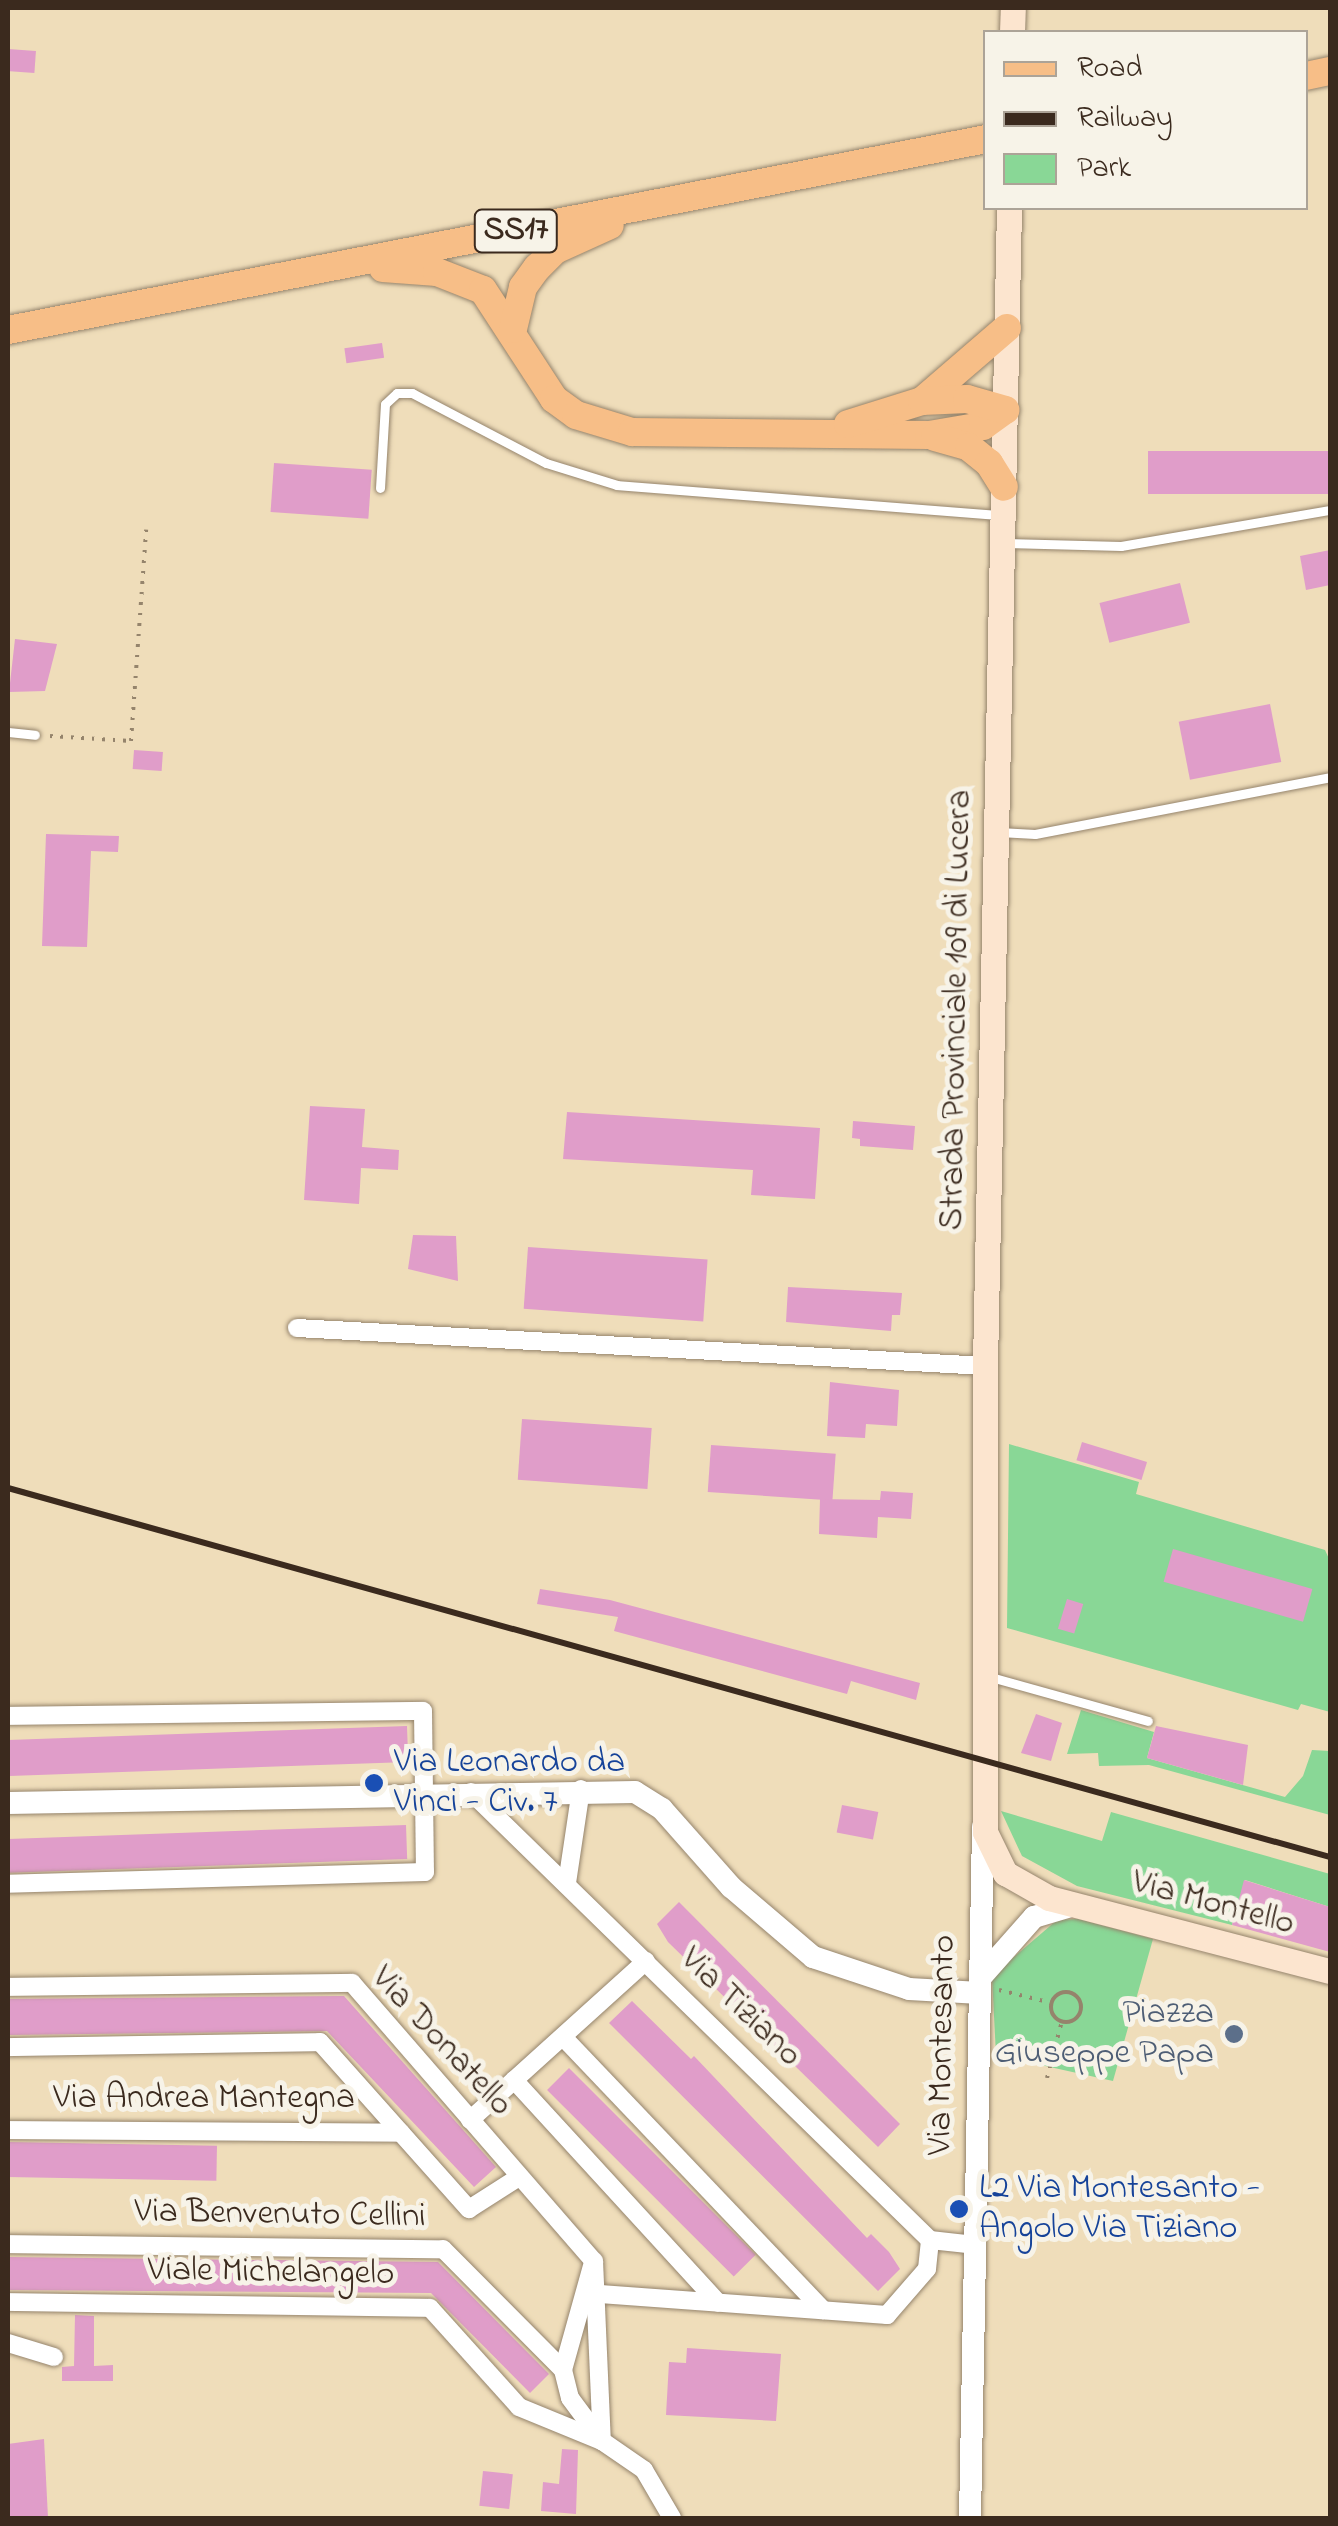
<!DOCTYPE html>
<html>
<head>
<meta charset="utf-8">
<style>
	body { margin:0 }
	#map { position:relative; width:1338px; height:2526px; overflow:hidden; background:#efddba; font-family:"Indie Flower",sans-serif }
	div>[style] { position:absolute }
	.green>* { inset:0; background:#89d796 }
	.building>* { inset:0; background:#e09dc9; transform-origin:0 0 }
	.path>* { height:4px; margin-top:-2px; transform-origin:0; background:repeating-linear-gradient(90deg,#95846c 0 2.5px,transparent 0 10.5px) }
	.path>.ring { margin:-2px; padding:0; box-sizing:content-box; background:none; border:4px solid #95846c; border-radius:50% }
	.roads { filter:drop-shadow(0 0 2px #95846c) drop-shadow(0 0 2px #95846c) }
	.service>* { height:9px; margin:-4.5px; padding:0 4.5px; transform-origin:4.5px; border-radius:4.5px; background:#fff }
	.minor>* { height:18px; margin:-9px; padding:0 9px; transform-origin:9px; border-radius:9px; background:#fff }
	.tertiary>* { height:22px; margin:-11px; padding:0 11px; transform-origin:11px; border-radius:11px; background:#fff }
	.secondary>* { height:25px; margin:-12.5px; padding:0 12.5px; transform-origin:12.5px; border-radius:12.5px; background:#fce5cf }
	.primary>* { height:28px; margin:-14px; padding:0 14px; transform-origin:14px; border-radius:14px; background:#f7be87 }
	.rail>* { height:6px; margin:-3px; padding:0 3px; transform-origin:3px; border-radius:3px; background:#3b2a1e }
	.dots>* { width:28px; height:28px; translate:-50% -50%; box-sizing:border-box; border:5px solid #f7f3e8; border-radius:50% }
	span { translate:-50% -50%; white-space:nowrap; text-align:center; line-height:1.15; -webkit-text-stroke:10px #f7f3e8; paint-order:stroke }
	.shield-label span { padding:2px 8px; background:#f7f3e8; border:2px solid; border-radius:8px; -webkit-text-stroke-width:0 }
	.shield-label { font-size:32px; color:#3b2a1e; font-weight:700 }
	.street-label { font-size:35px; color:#3b2a1e }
	.transit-label { font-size:35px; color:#164399 }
	.left { translate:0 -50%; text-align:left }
	.service-label { font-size:35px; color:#4e5e75 }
	.right { translate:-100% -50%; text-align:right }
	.frame { position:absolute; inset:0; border:10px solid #3b2a1e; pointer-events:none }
	.legend { position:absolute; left:983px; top:30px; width:325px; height:180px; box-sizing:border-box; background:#f7f3e8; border:2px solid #aca397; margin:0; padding:12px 18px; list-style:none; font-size:30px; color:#3b2a1e }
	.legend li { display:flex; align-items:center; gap:20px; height:50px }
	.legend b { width:50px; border:2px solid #aca397 }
</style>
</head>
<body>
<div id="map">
	<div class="green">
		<i style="clip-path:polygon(1009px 1444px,1139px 1482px,1136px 1494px,1325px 1550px,1330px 1561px,1330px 1712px,1301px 1704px,1298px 1710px,1007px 1628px)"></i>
		<i style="clip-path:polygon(1081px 1710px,1154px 1732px,1147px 1758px,1285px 1797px,1303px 1776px,1312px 1750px,1330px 1751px,1330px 1815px,1149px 1765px,1099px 1766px,1098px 1753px,1067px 1754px)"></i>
		<i style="clip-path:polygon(1001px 1811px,1102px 1841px,1111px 1812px,1330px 1874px,1330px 1907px,1245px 1880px,1232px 1925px,1077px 1886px,1022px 1856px)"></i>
		<i style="clip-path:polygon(1078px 1919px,1153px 1939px,1113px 2081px,996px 2055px,992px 1976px,1057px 1920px)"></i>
	</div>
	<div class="building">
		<i style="left:8px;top:49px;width:28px;height:22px;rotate:4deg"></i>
		<i style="left:382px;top:343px;width:15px;height:38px;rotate:82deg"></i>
		<i style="left:1330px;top:451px;width:43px;height:182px;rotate:90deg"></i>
		<i style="left:274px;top:463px;width:98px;height:49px;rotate:4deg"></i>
		<i style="clip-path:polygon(1330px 550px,1330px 585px,1306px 590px,1300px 556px)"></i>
		<i style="left:1180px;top:583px;width:41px;height:83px;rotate:76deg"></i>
		<i style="clip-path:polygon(15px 639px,57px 644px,45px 691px,9px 692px)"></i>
		<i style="left:1270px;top:704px;width:59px;height:93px;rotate:79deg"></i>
		<i style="left:134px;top:750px;width:29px;height:19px;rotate:4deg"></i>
		<i style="clip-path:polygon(46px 834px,119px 836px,118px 852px,91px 851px,87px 947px,42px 946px)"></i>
		<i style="clip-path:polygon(310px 1106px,365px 1109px,362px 1147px,399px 1150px,398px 1170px,361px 1168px,359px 1204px,304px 1200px)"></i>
		<i style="clip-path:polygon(567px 1112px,820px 1128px,815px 1199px,751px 1195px,753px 1170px,563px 1159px)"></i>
		<i style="clip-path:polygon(853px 1121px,915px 1126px,913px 1150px,860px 1146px,860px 1139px,852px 1138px)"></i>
		<i style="clip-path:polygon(413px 1235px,456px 1236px,458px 1281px,408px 1269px)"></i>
		<i style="left:528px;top:1247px;width:180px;height:62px;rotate:4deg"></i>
		<i style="clip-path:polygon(788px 1287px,902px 1293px,900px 1315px,892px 1315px,891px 1331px,786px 1322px)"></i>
		<i style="clip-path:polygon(830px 1382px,899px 1390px,897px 1426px,866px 1424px,865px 1438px,827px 1436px)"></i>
		<i style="left:522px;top:1419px;width:130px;height:61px;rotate:4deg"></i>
		<i style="left:1082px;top:1442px;width:68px;height:19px;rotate:17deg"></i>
		<i style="left:711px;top:1445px;width:125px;height:47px;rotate:4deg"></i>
		<i style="clip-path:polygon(881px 1491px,913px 1493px,911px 1519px,878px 1517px,877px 1538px,819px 1534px,820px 1499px,880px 1500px)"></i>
		<i style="left:1173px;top:1549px;width:145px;height:34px;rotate:16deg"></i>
		<i style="clip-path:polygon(540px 1589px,610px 1600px,920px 1683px,916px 1700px,851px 1681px,847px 1694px,614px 1631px,618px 1617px,537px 1604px)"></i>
		<i style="left:1067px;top:1599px;width:17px;height:31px;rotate:17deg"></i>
		<i style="clip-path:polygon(1036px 1714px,1062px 1723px,1051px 1761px,1021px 1753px)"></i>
		<i style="left:407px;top:1726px;width:36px;height:399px;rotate:88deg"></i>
		<i style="clip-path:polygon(1156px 1726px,1248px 1745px,1243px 1785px,1147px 1758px)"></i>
		<i style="left:842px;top:1805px;width:37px;height:28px;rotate:11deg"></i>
		<i style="left:406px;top:1825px;width:34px;height:398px;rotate:88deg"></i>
		<i style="clip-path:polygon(1244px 1880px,1330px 1907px,1330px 1952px,1232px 1925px)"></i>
		<i style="clip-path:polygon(679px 1902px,900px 2124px,878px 2147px,668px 1942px,657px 1924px)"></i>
		<i style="clip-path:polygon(344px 1996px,496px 2167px,474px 2187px,327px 2031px,8px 2035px,8px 1999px)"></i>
		<i style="clip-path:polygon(632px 2001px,691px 2059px,694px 2056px,867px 2238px,871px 2234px,889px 2252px,900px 2269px,878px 2291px,609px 2023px)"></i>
		<i style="left:569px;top:2068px;width:264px;height:31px;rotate:45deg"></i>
		<i style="left:8px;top:2142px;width:209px;height:35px;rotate:1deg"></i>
		<i style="clip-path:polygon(8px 2257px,438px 2262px,549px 2374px,530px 2393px,431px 2293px,8px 2290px)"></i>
		<i style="clip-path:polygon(75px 2315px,94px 2316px,94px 2366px,113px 2365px,113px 2381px,62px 2381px,62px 2367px,74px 2366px)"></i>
		<i style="clip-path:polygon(687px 2348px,781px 2354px,776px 2421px,666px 2415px,669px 2362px,686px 2363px)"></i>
		<i style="clip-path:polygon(44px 2439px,48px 2518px,8px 2518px,8px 2444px)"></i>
		<i style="clip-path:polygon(562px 2449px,578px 2450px,576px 2514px,541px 2511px,543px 2482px,559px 2484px)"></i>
		<i style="left:483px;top:2471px;width:30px;height:35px;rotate:6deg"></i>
	</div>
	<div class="path">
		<i style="left:50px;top:736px;width:81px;rotate:3.5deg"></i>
		<i style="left:131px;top:741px;width:212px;rotate:-85.9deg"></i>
		<i style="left:999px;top:1990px;width:55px;rotate:13.8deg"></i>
		<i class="ring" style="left:1051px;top:1992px;width:26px;height:26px"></i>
		<i style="left:1047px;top:2078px;width:59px;rotate:-75.3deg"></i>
	</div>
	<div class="roads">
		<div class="service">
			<i style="left:380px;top:488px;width:84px;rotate:-86.6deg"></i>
			<i style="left:385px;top:404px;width:16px;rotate:-43deg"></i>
			<i style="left:397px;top:393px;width:15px"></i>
			<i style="left:412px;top:393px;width:151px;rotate:27.6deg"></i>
			<i style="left:546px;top:463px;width:74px;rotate:17.2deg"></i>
			<i style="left:617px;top:485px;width:384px;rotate:4.5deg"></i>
			<i style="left:1006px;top:543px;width:115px;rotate:1.5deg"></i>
			<i style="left:1121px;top:546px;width:212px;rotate:-9.8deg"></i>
			<i style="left:8px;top:732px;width:27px;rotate:6deg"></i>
			<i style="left:999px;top:832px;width:36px;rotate:3deg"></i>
			<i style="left:1035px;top:834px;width:300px;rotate:-10.9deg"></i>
			<i style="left:987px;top:1676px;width:167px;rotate:15.6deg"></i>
		</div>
		<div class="minor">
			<i style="left:297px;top:1328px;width:689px;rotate:3.16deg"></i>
			<i style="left:8px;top:1716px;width:415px;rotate:-0.7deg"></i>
			<i style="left:423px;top:1711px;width:161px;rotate:89.3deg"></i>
			<i style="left:425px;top:1872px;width:417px;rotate:178.4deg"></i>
			<i style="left:471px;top:1792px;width:641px;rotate:44.31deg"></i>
			<i style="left:930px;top:2240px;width:45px;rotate:6.3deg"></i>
			<i style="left:567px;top:1883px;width:95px;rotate:-81.5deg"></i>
			<i style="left:8px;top:1987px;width:344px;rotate:-0.7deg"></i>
			<i style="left:352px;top:1983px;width:369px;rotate:49deg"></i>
			<i style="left:594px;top:2261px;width:180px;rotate:87.5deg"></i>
			<i style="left:564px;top:2038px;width:376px;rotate:46.4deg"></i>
			<i style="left:8px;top:2047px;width:312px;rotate:-0.9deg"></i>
			<i style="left:320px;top:2042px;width:224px;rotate:48.3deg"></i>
			<i style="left:469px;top:2209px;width:59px;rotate:-32.6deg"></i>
			<i style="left:514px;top:2080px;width:302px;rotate:47.5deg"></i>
			<i style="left:470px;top:2120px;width:237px;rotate:-42.1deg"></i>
			<i style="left:8px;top:2130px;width:393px;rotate:0.4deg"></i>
			<i style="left:8px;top:2244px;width:435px;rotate:0.7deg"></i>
			<i style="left:443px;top:2249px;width:170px;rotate:45.2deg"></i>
			<i style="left:592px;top:2266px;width:108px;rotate:105.6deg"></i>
			<i style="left:563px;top:2370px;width:29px;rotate:76deg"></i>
			<i style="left:570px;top:2398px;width:54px;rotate:53.3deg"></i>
			<i style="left:602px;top:2441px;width:51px;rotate:34.6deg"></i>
			<i style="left:644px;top:2470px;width:56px;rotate:59.7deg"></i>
			<i style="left:600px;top:2294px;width:288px;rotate:4.2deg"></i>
			<i style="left:887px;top:2315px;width:61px;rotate:-49deg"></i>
			<i style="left:927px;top:2269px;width:29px;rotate:-84deg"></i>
			<i style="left:8px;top:2302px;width:422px;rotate:0.8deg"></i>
			<i style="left:430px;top:2308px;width:133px;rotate:48deg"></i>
			<i style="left:519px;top:2407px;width:90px;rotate:22.3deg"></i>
			<i style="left:8px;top:2343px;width:48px;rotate:16.9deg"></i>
		</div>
		<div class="tertiary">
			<i style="left:8px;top:1803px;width:627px;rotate:-1.01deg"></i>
			<i style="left:635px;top:1792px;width:32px;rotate:32deg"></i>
			<i style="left:662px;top:1809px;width:104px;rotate:48.5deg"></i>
			<i style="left:731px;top:1887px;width:108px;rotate:40.5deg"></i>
			<i style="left:813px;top:1957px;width:101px;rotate:18.4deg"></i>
			<i style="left:909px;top:1989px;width:71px;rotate:3.2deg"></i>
			<i style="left:981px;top:1977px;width:80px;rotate:-48.5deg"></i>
			<i style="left:1034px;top:1917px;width:42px;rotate:-16.7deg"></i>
			<i style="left:970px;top:2518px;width:691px;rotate:-88.92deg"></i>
		</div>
		<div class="secondary">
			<i style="left:1012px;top:32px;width:24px;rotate:-88deg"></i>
			<i style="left:1009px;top:208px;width:1158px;rotate:91.19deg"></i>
			<i style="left:985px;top:1366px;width:466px;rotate:90deg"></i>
			<i style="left:985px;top:1832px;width:46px;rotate:64deg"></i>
			<i style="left:1005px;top:1873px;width:51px;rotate:29.6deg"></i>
			<i style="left:1049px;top:1898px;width:290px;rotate:14.6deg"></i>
		</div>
		<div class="primary">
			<i style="left:1306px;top:76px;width:25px;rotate:-12deg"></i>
			<i style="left:383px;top:268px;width:54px;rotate:4.2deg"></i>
			<i style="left:437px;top:272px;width:49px;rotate:21.4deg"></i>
			<i style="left:483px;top:290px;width:130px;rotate:56.9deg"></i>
			<i style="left:554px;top:399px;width:27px;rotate:36deg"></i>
			<i style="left:576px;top:415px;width:59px;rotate:16.9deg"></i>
			<i style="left:632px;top:432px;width:297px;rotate:0.6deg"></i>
			<i style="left:929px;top:435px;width:55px;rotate:-9.5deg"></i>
			<i style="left:983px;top:426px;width:27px;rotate:-36deg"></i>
			<i style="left:513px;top:329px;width:43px;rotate:-76.6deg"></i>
			<i style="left:523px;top:287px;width:24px;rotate:-54deg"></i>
			<i style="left:537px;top:268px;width:25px;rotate:-45deg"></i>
			<i style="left:555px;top:250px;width:60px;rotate:-24.4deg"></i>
			<i style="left:8px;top:330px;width:996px;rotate:-11.05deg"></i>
			<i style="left:922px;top:401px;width:112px;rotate:-40.7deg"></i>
			<i style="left:848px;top:424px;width:77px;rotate:-17.3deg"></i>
			<i style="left:922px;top:401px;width:45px;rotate:-2.5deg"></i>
			<i style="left:967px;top:399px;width:40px;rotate:16deg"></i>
			<i style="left:935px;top:437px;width:35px;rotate:16deg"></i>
			<i style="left:969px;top:447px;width:26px;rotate:39deg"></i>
			<i style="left:989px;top:463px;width:28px;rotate:58deg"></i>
		</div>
	</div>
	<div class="rail">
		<i style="left:8px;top:1488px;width:1373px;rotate:15.6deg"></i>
	</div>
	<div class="dots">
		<i style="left:374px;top:1783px;background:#1a4fb4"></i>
		<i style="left:1234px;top:2034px;background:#5c6f8a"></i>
		<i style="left:959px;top:2209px;background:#1a4fb4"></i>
	</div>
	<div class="shield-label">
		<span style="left:516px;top:231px">SS17</span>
	</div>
	<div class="street-label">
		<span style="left:957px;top:1010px;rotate:-89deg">Strada Provinciale 109 di Lucera</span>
		<span style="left:1213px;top:1904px;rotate:15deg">Via Montello</span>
		<span style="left:740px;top:2008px;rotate:44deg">Via Tiziano</span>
		<span style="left:441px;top:2042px;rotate:47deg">Via Donatello</span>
		<span style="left:943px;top:2045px;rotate:-89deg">Via Montesanto</span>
		<span style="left:204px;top:2099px">Via Andrea Mantegna</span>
		<span style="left:280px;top:2215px;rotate:1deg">Via Benvenuto Cellini</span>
		<span style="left:271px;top:2273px;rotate:1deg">Viale Michelangelo</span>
	</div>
	<div class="transit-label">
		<span class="left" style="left:394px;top:1783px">Via Leonardo da<br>Vinci - Civ. 7</span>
		<span class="left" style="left:979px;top:2209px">L2 Via Montesanto -<br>Angolo Via Tiziano</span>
	</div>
	<div class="service-label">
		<span class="right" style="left:1214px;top:2034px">Piazza<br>Giuseppe Papa</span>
	</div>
	<div class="frame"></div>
	<ul class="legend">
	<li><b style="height:12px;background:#f7be87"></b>Road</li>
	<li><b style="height:12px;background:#3b2a1e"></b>Railway</li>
	<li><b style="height:28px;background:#89d796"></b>Park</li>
	</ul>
</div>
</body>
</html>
